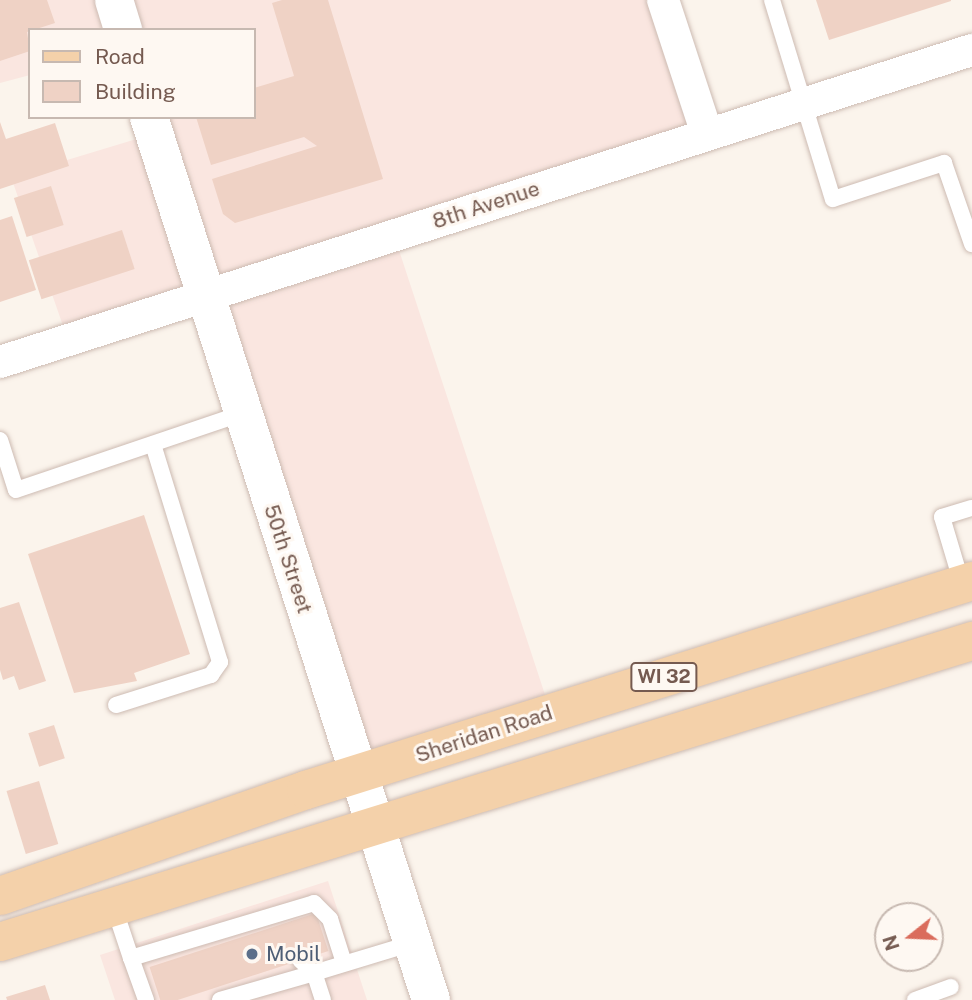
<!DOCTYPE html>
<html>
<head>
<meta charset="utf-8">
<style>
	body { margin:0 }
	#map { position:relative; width:972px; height:1000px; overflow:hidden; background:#fbf4ec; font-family:"Public Sans",sans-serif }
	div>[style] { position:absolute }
	.commercial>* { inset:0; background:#fae6e0 }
	.building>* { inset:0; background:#efd2c5; transform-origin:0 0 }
	.roads { filter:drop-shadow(0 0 2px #cdbbb2) drop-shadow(0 0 2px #cdbbb2) }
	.lane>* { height:16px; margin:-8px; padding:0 8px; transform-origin:8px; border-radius:8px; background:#fff }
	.street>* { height:32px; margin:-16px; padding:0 16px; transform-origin:16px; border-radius:16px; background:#fff }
	.secondary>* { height:38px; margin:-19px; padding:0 19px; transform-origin:19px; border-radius:19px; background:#fff }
	.primary>* { height:38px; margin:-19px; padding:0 19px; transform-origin:19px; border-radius:19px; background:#f4d1aa }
	.dots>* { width:19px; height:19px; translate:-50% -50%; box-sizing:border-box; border:4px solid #fef8f2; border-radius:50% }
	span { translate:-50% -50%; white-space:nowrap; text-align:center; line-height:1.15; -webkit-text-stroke:6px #fef8f2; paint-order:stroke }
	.shield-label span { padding:2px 5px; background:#fef8f2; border:2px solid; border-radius:5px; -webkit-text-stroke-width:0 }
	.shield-label { font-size:19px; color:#755a50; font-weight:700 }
	.street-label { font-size:21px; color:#755a50 }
	.service-label { font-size:21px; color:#4e5e75 }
	.left { translate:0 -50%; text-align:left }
	.legend { position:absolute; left:28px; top:28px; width:228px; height:91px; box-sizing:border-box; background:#fef8f2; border:2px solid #c7b9b1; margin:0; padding:9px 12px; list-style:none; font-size:21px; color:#755a50 }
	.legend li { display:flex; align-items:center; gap:14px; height:35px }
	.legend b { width:35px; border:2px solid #c7b9b1 }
	.north { position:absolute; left:874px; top:902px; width:70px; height:70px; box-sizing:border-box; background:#fef8f2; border:2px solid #c7b9b1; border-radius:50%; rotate:252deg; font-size:19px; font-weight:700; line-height:28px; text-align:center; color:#755a50 }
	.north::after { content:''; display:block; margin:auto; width:24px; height:32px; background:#da6c5c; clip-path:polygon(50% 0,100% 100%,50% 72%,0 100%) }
</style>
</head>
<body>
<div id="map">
	<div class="commercial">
		<i style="clip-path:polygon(0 0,663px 0,707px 134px,394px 235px,551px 713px,357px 774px,203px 297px,68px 340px,11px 177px,153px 134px,149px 117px,254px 117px,254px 30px,30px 30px,30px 75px,0 83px)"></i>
		<i style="clip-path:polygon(328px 881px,367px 1000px,115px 1000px,100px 955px)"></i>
	</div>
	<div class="building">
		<i style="clip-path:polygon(0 0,47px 0,55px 23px,27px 32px,30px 51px,0 61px)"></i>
		<i style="clip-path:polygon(282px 0,328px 0,383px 179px,235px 223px,223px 214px,212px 179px,317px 146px,304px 137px,211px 165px,196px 117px,254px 117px,254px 88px,294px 76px,272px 3px)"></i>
		<i style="clip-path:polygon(816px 0,951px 0,951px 1px,829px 40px)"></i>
		<i style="clip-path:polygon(0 122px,6px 139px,55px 123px,69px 166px,0 189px)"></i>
		<i style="left:51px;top:186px;width:41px;height:39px;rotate:72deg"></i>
		<i style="clip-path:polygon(12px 216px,36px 290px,0 302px,0 220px)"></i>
		<i style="left:122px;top:230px;width:41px;height:98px;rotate:72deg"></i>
		<i style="clip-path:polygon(144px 515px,190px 654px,134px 673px,137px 681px,74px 693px,28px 554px)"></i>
		<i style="clip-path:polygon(19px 602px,46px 681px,19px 690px,14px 676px,3px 680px,0 670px,0 608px)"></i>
		<i style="left:54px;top:725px;width:35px;height:27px;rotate:72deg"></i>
		<i style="left:39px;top:781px;width:66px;height:34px;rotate:73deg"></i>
		<i style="left:316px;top:913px;width:40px;height:175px;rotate:72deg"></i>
		<i style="clip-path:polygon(45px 985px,50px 1000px,7px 1000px,6px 997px)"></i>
	</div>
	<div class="roads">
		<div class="lane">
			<i style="left:772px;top:0;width:208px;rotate:73deg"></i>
			<i style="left:833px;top:199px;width:117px;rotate:-18deg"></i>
			<i style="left:944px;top:163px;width:86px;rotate:70.9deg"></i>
			<i style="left:0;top:440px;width:52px;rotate:72.3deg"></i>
			<i style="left:16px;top:490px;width:237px;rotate:-18.7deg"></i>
			<i style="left:962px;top:584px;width:70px;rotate:-106.6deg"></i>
			<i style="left:942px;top:517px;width:31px;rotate:-17deg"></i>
			<i style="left:116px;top:705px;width:100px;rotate:-17.5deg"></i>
			<i style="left:211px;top:675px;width:16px;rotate:-55deg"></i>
			<i style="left:220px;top:662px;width:228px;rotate:-107.1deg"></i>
			<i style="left:114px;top:907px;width:54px;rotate:71.6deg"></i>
			<i style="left:131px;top:958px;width:191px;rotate:-16.7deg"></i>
			<i style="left:314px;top:903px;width:23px;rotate:45deg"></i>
			<i style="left:330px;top:919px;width:46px;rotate:72.3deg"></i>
			<i style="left:131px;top:958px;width:45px;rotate:70.3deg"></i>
			<i style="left:300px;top:960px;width:19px;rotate:43deg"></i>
			<i style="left:220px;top:1000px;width:98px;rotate:-16deg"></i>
			<i style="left:323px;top:1000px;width:28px;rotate:-108deg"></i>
			<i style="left:314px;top:973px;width:103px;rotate:-16.9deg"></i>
			<i style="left:915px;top:1000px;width:38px;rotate:-20deg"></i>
		</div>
		<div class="street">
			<i style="left:663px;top:0;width:141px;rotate:71.8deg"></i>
			<i style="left:0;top:362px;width:1021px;rotate:-17.8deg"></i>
		</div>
		<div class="secondary">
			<i style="left:114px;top:0;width:31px;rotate:73deg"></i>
			<i style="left:149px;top:117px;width:927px;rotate:72.29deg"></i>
		</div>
		<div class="primary">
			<i style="left:0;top:896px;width:324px;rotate:-19.1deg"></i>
			<i style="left:306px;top:790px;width:698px;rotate:-17.42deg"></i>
			<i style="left:0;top:942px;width:1018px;rotate:-17.21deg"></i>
		</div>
	</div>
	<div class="dots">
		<i style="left:252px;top:954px;background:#5c6f8a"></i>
	</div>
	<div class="shield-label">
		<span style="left:664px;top:677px">WI 32</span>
	</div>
	<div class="street-label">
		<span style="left:486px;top:205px;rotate:-18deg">8th Avenue</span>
		<span style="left:288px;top:559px;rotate:72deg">50th Street</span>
		<span style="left:484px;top:734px;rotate:-18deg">Sheridan Road</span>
	</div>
	<div class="service-label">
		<span class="left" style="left:266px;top:954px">Mobil</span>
	</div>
	<ul class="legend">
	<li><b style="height:9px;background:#f4d1aa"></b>Road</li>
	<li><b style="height:19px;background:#efd2c5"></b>Building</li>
	</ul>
	<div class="north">N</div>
</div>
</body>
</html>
